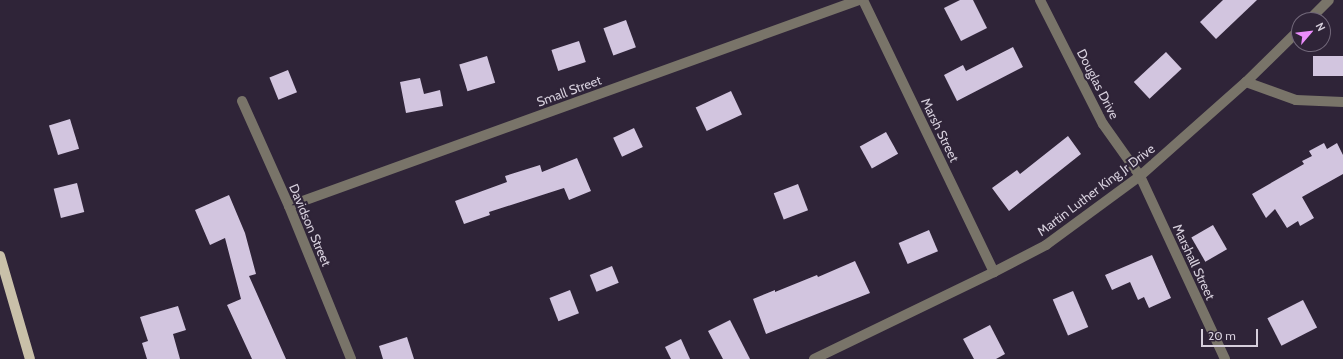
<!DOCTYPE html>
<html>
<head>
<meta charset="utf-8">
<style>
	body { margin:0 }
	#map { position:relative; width:1343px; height:359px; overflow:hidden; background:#2f2438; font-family:Cabin,sans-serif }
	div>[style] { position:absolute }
	.building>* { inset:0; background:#d2c5df; transform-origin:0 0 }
	.minor>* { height:10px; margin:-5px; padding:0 5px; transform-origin:5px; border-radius:5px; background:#797469 }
	.major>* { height:10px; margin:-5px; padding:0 5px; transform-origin:5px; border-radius:5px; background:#c9c0a9 }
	span { translate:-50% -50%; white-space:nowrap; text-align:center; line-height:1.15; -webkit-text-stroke:4px #2f2438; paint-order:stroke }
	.street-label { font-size:13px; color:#d6cfdc }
	.north { position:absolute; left:1291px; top:12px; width:40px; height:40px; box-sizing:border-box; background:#2f2438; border:1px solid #72687a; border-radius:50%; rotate:62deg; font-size:11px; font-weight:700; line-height:16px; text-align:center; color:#d6cfdc }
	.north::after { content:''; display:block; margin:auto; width:14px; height:18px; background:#eb8dfc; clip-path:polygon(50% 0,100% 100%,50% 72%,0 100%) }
	.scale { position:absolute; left:1201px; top:329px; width:57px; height:18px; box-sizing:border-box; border:2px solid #d6cfdc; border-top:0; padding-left:5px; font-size:12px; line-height:14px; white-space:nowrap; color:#d6cfdc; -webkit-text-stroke:3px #2f2438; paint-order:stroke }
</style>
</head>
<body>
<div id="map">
	<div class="building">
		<i style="clip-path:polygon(960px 0,973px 0,987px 28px,961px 41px,944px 8px)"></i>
		<i style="clip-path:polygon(1223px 0,1257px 0,1216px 39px,1200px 22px)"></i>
		<i style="left:626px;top:20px;width:29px;height:24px;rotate:70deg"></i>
		<i style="left:579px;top:41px;width:22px;height:29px;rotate:72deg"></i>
		<i style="clip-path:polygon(1013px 47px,1023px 67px,957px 101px,944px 75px,963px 65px,966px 71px)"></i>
		<i style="left:1166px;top:52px;width:23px;height:44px;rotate:47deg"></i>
		<i style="left:487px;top:56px;width:28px;height:29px;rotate:73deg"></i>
		<i style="left:1343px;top:56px;width:20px;height:30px;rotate:90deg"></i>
		<i style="left:288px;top:70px;width:24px;height:20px;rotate:68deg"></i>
		<i style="clip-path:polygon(420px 78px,424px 94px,440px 90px,443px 106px,406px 113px,400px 82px)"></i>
		<i style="left:731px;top:91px;width:26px;height:39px;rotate:65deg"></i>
		<i style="left:70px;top:119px;width:31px;height:22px;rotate:73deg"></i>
		<i style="left:634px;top:128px;width:21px;height:23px;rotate:65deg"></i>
		<i style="left:886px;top:132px;width:25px;height:30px;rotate:61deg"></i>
		<i style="clip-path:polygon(1068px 136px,1081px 154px,1009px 211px,992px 188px,1017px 170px,1020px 174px)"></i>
		<i style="clip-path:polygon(1324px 143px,1327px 149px,1337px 143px,1343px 155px,1343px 174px,1302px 197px,1314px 218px,1300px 226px,1298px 221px,1287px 228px,1275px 209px,1266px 218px,1252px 194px,1304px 164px,1302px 161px,1312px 156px,1309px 151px)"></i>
		<i style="clip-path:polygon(577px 158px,591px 191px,569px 200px,564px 188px,489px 212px,490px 215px,464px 224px,455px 201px,507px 182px,505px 176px,540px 165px,542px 172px)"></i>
		<i style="left:77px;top:183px;width:30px;height:24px;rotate:76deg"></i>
		<i style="left:798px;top:184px;width:28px;height:26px;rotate:69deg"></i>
		<i style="clip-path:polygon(229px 195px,245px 233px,256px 274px,249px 276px,286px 359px,252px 359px,227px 305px,241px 299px,225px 238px,210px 245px,195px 210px)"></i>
		<i style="left:1213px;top:225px;width:28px;height:25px;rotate:60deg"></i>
		<i style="left:929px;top:230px;width:23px;height:33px;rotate:67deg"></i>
		<i style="clip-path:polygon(1152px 255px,1171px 298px,1149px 308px,1144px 297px,1138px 300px,1130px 282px,1112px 290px,1105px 275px)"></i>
		<i style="clip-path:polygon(855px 261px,870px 293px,766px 334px,753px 299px,775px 290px,775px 292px,817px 275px,818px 277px)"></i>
		<i style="left:612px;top:266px;width:18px;height:24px;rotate:68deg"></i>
		<i style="left:570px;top:290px;width:25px;height:22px;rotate:69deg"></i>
		<i style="left:1073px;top:291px;width:39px;height:22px;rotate:67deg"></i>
		<i style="left:1303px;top:300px;width:31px;height:40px;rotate:63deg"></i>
		<i style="clip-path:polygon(178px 306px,186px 330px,173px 334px,180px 359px,147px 359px,142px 343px,148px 341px,140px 317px)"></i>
		<i style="clip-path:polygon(730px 320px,750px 359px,723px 359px,708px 331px)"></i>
		<i style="clip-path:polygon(990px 325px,1005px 354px,996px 359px,974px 359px,963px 339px)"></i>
		<i style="clip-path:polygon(407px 337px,414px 359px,383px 359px,379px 346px)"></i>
		<i style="clip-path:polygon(681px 339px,690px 359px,671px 359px,665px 347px)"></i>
	</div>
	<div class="minor">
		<i style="left:863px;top:0;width:302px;rotate:64.3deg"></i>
		<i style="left:1040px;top:0;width:139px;rotate:63.1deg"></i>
		<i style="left:1103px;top:124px;width:64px;rotate:54.6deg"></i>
		<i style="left:1140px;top:176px;width:202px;rotate:65.1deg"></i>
		<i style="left:1309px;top:20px;width:28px;rotate:-45deg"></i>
		<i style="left:1246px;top:82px;width:53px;rotate:19.8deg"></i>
		<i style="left:1296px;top:100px;width:47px;rotate:2.4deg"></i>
		<i style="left:242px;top:101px;width:115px;rotate:65.9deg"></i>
		<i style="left:289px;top:206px;width:165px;rotate:67.9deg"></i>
		<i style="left:289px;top:206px;width:606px;rotate:-19.87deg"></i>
		<i style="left:814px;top:359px;width:200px;rotate:-25.8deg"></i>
		<i style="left:994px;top:272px;width:59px;rotate:-27.4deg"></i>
		<i style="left:1046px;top:245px;width:117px;rotate:-36.3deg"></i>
		<i style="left:1140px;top:176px;width:142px;rotate:-41.6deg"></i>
		<i style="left:1246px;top:82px;width:74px;rotate:-44.5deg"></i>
	</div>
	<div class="major">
		<i style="left:0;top:256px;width:107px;rotate:73.8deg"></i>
	</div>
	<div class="street-label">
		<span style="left:1098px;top:84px;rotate:63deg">Douglas Drive</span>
		<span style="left:569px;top:91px;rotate:-20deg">Small Street</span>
		<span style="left:940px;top:130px;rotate:64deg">Marsh Street</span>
		<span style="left:1096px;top:190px;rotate:-37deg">Martin Luther King Jr Drive</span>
		<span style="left:310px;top:225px;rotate:67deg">Davidson Street</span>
		<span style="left:1194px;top:262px;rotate:65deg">Marshall Street</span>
	</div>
	<div class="north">N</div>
	<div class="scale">20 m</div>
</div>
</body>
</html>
